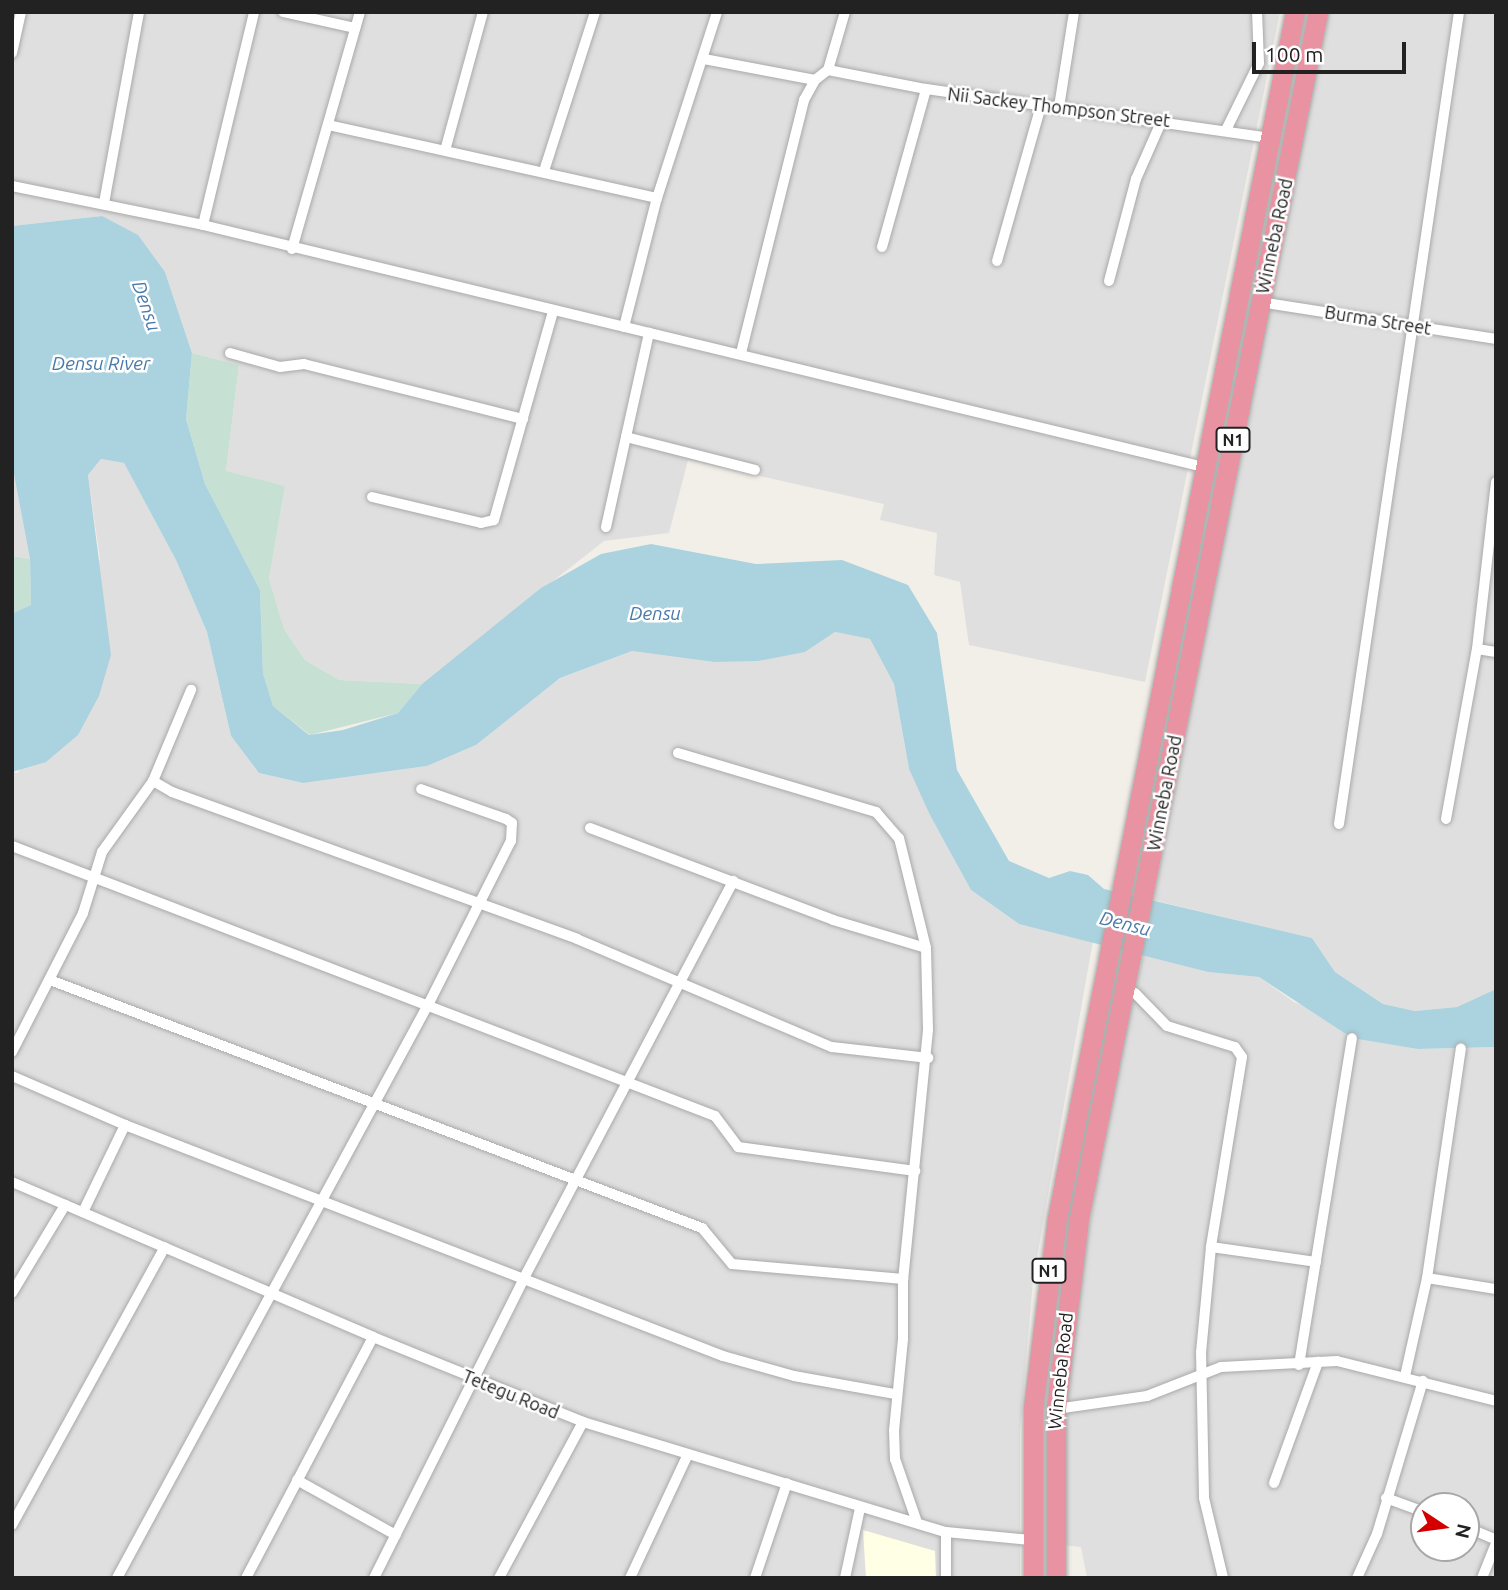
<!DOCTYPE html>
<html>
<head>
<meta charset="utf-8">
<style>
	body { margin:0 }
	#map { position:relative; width:1508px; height:1590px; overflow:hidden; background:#f2efe9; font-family:Ubuntu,sans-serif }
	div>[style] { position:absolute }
	.residential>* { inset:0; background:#e0dfdf }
	.education>* { inset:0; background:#ffffe5 }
	.wetland>* { inset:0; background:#c6e0d4 }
	.water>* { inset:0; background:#aad3df }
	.roads { filter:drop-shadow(0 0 2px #a9a9a9) drop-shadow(0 0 2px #a9a9a9) }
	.street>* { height:10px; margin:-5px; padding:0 5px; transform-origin:5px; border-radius:5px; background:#fff }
	.highway>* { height:19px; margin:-9.5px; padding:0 9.5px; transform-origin:9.5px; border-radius:9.5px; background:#e892a2 }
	span { translate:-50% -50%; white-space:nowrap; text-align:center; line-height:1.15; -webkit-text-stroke:5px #fff; paint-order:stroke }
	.shield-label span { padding:2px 5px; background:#fff; border:2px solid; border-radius:5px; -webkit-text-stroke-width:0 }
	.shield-label { font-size:16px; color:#222; font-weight:700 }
	.street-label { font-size:18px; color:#222 }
	.water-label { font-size:19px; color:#4a7aab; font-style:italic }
	.frame { position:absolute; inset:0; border:14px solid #222; pointer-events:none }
	.north { position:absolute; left:1410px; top:1492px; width:70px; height:70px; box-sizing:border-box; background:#fff; border:2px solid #a7a7a7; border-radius:50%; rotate:103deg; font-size:19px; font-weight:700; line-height:28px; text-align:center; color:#222 }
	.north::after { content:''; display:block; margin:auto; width:24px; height:32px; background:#d40000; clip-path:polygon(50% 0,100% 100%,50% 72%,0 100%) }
	.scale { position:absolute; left:1252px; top:42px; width:154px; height:32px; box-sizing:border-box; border:4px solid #222; border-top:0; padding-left:9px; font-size:21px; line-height:24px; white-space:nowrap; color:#222; -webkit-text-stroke:5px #fff; paint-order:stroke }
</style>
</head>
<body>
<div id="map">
	<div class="residential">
		<i style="clip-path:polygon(12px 12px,1280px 12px,1145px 682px,969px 645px,960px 582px,934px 575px,937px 533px,880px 520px,884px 504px,688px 460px,669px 533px,604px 541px,422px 684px,339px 680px,305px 660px,284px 629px,269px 579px,285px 486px,226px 472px,239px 365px,192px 353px,165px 272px,102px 216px,12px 226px)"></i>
		<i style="clip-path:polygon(1326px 12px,1496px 12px,1496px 989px,1457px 1007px,1415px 1011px,1383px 1004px,1335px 972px,1312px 938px,1153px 900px)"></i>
		<i style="clip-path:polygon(101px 459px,124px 463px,176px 560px,207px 632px,231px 736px,259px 773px,303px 783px,427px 766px,476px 745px,560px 678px,632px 651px,714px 662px,805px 652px,835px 632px,870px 639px,894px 684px,909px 769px,971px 890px,1019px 924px,1093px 941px,1033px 1280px,1020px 1430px,1020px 1578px,12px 1578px,12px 772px,18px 773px,100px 559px,88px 475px)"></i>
		<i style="clip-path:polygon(12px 464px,30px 559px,12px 556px)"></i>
		<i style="clip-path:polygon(evenodd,1143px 955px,1208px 972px,1259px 977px,1294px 1002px,1418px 1049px,1496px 1047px,1496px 1578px,1087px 1578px,1081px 1547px,1062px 1545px,1066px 1367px,1108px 1114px,1143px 955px,1424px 1506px,1466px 1506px,1466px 1548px,1424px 1548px,1424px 1506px)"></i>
	</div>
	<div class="education">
		<i style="clip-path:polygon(863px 1530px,935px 1551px,936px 1578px,866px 1578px)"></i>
	</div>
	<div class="wetland">
		<i style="clip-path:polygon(192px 353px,239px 365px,226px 471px,285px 486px,269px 579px,284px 629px,305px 660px,339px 680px,422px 684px,398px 713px,310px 735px,273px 706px,263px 673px,260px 590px,205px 484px,186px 419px)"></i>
		<i style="clip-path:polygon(12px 556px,30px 559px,31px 605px,14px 615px)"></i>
	</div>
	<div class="water">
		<i style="clip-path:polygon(102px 216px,138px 235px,165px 272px,192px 353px,186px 419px,205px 484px,260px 590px,263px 673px,273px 706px,309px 735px,343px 730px,398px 713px,422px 684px,541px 588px,601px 554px,651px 544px,756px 564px,842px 560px,908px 585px,937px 633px,957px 770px,1009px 861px,1049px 878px,1070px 871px,1088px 875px,1104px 889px,1312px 938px,1335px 972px,1383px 1004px,1415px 1011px,1457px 1007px,1496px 989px,1496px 1047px,1418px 1049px,1352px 1038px,1259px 977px,1208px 972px,1019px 924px,971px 890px,930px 815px,909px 769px,894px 684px,870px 639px,835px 632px,805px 652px,758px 661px,714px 662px,632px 651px,560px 678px,476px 745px,427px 766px,303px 783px,259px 773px,231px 736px,207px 632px,176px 560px,124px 463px,101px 459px,88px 475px,111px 655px,99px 696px,78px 735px,46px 762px,12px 772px,12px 614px,31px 605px,30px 559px,12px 464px,12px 226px)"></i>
	</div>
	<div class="roads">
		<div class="street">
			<i style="left:283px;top:12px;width:74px;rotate:12.5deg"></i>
			<i style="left:12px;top:53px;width:42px;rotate:-77.6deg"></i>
			<i style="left:704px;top:59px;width:113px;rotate:10.7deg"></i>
			<i style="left:828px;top:70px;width:100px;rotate:11deg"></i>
			<i style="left:1059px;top:107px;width:96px;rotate:-81deg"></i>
			<i style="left:328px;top:125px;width:337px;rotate:12.5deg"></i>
			<i style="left:1226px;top:130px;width:75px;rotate:-63.8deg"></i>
			<i style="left:1259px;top:63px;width:51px;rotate:-92.2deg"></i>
			<i style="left:446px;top:147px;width:140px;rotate:-74.7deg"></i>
			<i style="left:544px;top:171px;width:167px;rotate:-72.2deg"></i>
			<i style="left:12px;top:186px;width:195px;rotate:11.5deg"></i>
			<i style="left:203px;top:225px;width:1029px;rotate:13.6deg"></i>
			<i style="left:104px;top:203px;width:194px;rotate:-79.6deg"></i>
			<i style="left:203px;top:225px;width:219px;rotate:-76.5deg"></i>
			<i style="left:882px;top:247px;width:164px;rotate:-74.4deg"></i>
			<i style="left:926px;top:89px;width:348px;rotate:8.1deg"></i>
			<i style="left:292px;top:249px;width:247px;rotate:-74deg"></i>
			<i style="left:997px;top:261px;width:161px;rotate:-74.2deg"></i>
			<i style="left:1109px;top:281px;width:106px;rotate:-75.2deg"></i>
			<i style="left:1136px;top:179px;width:64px;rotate:-66.2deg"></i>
			<i style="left:1260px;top:302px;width:239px;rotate:8.9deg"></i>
			<i style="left:624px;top:327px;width:133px;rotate:-75.7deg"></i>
			<i style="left:657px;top:198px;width:195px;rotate:-72.1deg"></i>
			<i style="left:230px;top:353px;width:52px;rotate:15.6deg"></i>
			<i style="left:280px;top:367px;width:24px;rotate:-7deg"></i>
			<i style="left:304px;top:364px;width:226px;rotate:14.1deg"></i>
			<i style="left:741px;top:353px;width:261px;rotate:-76deg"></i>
			<i style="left:804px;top:100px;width:23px;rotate:-61deg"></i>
			<i style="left:815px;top:80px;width:16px;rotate:-38deg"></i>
			<i style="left:828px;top:70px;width:60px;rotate:-73.7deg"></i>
			<i style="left:626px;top:437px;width:133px;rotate:14.3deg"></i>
			<i style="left:372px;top:497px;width:112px;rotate:13.4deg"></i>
			<i style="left:481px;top:523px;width:13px;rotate:-13deg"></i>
			<i style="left:494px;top:520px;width:217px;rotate:-74.2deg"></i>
			<i style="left:606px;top:527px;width:199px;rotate:-77.5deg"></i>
			<i style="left:1477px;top:649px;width:19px;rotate:9deg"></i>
			<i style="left:678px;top:753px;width:207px;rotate:16.6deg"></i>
			<i style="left:876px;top:812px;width:35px;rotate:49deg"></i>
			<i style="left:899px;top:838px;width:113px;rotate:76.2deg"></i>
			<i style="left:926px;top:948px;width:82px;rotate:88.6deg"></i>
			<i style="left:928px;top:1030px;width:250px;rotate:95.7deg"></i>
			<i style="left:903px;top:1279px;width:60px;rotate:90deg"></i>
			<i style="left:903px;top:1339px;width:91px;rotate:95.6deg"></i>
			<i style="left:894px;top:1430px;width:29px;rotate:88deg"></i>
			<i style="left:895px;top:1459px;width:67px;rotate:70.8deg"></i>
			<i style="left:153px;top:781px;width:22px;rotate:30deg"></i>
			<i style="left:172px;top:792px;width:431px;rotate:19.9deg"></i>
			<i style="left:577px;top:939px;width:277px;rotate:23deg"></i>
			<i style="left:832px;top:1047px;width:97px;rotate:6.5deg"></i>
			<i style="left:1446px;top:819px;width:173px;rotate:-79.7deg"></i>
			<i style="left:1477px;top:649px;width:168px;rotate:-83.5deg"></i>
			<i style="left:1339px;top:824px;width:821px;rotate:-81.59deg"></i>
			<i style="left:590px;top:828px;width:260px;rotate:20.7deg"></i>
			<i style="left:833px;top:920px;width:97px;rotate:16.8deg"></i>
			<i style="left:12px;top:846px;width:753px;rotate:21.01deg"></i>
			<i style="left:715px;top:1116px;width:39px;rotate:53deg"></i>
			<i style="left:738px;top:1147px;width:179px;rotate:7.7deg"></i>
			<i style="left:50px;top:980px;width:698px;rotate:20.83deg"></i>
			<i style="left:702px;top:1228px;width:47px;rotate:50.2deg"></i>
			<i style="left:732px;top:1264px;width:172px;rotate:5deg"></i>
			<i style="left:1135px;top:993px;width:46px;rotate:45.9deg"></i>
			<i style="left:1167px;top:1026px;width:71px;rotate:17.2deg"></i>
			<i style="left:1235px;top:1047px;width:12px;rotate:55deg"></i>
			<i style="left:1242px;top:1057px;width:193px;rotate:99.3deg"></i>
			<i style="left:1211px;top:1247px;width:105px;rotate:95.4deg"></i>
			<i style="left:1201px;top:1352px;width:146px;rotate:88.8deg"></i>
			<i style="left:1204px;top:1498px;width:82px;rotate:76.6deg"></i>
			<i style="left:12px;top:1052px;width:156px;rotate:-62.9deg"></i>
			<i style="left:83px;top:913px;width:64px;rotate:-72.7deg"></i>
			<i style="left:102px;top:852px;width:87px;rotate:-54.3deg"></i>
			<i style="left:153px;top:781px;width:99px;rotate:-67.3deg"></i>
			<i style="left:12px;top:1076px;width:123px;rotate:23.4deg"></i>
			<i style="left:125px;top:1125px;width:641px;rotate:21.12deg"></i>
			<i style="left:723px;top:1356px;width:74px;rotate:15.7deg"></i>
			<i style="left:794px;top:1376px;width:103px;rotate:10.1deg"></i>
			<i style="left:12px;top:1182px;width:393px;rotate:23.2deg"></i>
			<i style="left:373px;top:1337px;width:227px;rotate:22deg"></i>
			<i style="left:583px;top:1422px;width:379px;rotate:16.9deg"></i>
			<i style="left:946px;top:1532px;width:85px;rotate:5.4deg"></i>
			<i style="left:83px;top:1212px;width:97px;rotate:-64.2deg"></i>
			<i style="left:1211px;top:1247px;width:106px;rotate:8.1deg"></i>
			<i style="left:1427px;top:1278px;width:70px;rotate:9.1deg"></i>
			<i style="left:12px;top:1293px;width:103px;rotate:-58.9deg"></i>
			<i style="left:1299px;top:1365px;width:331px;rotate:-80.8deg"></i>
			<i style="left:1405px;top:1376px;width:100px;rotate:-77.3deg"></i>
			<i style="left:1427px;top:1278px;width:232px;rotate:-81.6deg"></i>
			<i style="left:1056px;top:1409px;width:92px;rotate:-8.1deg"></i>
			<i style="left:1147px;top:1396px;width:79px;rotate:-21.4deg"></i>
			<i style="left:1221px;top:1367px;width:116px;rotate:-3deg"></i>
			<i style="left:1337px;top:1361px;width:164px;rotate:14.1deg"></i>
			<i style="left:297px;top:1480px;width:113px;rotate:29.1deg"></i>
			<i style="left:1274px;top:1483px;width:129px;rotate:-70deg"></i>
			<i style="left:1386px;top:1498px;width:40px;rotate:20.2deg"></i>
			<i style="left:12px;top:1525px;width:317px;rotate:-61.2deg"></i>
			<i style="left:1466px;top:1527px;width:33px;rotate:23deg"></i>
			<i style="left:946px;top:1532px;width:46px;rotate:90deg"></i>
			<i style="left:117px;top:1578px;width:654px;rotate:-61.52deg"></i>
			<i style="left:429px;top:1003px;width:182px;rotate:-63.2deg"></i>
			<i style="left:511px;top:841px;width:18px;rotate:-87deg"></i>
			<i style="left:512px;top:823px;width:7px;rotate:-146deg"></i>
			<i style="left:506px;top:819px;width:90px;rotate:-160.6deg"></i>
			<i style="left:246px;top:1578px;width:272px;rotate:-62.2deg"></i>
			<i style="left:374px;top:1578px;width:335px;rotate:-63.4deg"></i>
			<i style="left:524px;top:1278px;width:449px;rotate:-62.2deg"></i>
			<i style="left:499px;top:1578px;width:177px;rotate:-61.7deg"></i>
			<i style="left:630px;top:1578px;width:137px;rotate:-64.9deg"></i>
			<i style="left:755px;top:1578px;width:100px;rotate:-71.4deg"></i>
			<i style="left:845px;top:1578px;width:72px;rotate:-77.9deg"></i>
			<i style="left:1357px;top:1578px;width:48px;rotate:-65.6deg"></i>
			<i style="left:1377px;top:1534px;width:160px;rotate:-73.3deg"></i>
			<i style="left:1482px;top:1578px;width:37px;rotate:-68deg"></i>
		</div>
		<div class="highway">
			<i style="left:1033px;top:1578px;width:170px;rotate:-90deg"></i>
			<i style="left:1033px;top:1408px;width:192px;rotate:-82.8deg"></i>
			<i style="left:1057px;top:1218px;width:1229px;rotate:-78.84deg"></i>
			<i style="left:1056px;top:1578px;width:169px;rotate:-90deg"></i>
			<i style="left:1056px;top:1409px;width:192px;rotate:-83.1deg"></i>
			<i style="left:1079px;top:1218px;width:1229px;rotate:-78.79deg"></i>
		</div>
	</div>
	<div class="shield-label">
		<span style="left:1233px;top:440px">N1</span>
		<span style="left:1049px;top:1271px">N1</span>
	</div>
	<div class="street-label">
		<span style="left:1059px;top:107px;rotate:7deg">Nii Sackey Thompson Street</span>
		<span style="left:1274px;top:236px;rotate:-78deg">Winneba Road</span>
		<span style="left:1378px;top:320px;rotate:9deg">Burma Street</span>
		<span style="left:1164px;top:793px;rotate:-79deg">Winneba Road</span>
		<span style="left:1060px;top:1371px;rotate:-84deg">Winneba Road</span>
		<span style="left:511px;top:1394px;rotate:22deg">Tetegu Road</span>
	</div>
	<div class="water-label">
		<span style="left:146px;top:306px;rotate:71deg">Densu</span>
		<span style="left:101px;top:364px">Densu River</span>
		<span style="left:655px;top:614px">Densu</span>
		<span style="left:1125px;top:924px;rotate:14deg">Densu</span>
	</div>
	<div class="frame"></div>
	<div class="north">N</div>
	<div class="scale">100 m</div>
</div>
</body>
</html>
